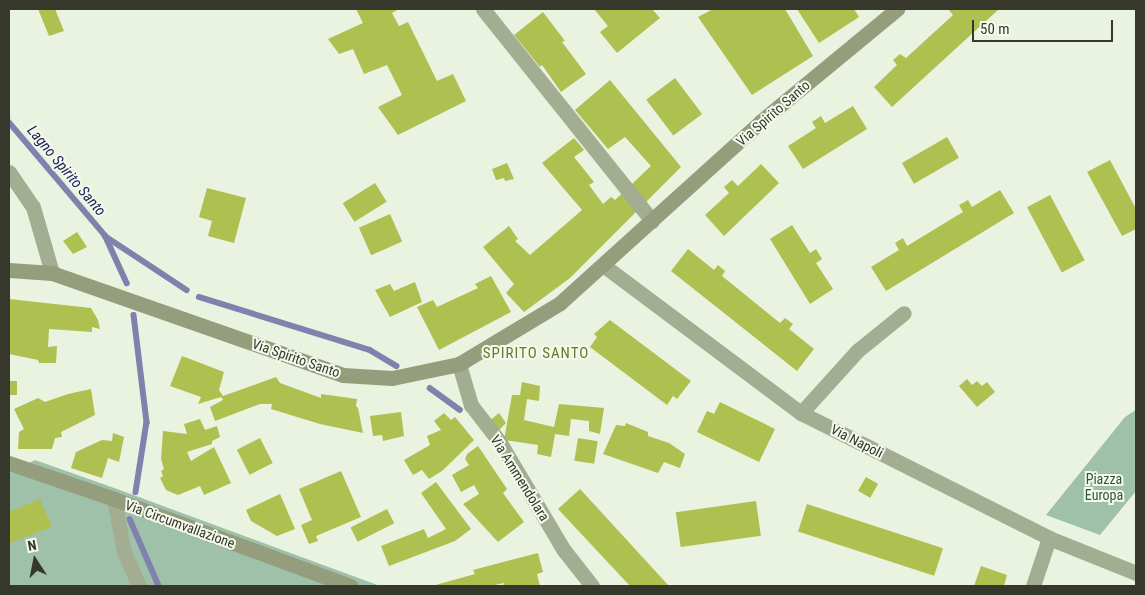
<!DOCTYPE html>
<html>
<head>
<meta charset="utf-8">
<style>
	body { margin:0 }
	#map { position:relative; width:1145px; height:595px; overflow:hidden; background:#eaf2e0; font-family:"Roboto Condensed",sans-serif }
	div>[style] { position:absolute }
	.green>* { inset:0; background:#a0c1a9 }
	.stream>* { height:5.5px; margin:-2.75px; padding:0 2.75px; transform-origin:2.75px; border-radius:2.75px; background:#8082ae }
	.building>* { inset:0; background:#adc050; transform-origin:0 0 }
	.street>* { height:15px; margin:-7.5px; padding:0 7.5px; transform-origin:7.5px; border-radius:7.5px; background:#a3ad92 }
	.secondary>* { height:15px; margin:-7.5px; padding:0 7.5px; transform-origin:7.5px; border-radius:7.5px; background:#949e7d }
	span { translate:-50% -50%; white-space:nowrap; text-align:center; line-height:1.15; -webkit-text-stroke:4px #f4faed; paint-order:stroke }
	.street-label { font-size:14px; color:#35382b }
	.park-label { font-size:14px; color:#2f563b }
	.water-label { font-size:15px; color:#222258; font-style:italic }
	.neighbourhood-label { font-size:15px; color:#6b7825; letter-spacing:1px }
	.frame { position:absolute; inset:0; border:10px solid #35382b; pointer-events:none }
	.north { position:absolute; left:10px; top:535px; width:50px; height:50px; -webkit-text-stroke:4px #f4faed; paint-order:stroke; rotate:349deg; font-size:14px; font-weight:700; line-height:20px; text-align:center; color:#35382b }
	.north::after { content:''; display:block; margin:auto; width:18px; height:22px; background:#35382b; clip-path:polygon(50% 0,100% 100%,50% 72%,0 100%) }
	.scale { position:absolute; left:972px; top:20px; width:141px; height:22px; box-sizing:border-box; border:2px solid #35382b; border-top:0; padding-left:6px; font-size:15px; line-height:18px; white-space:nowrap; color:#35382b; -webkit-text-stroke:4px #f4faed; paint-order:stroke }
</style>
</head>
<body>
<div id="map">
	<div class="green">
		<i style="clip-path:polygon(1136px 410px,1136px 491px,1100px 535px,1046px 515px,1125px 417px)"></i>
		<i style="clip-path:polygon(35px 460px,117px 489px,380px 586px,9px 586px,9px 473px)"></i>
	</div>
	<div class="stream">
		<i style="left:9px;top:122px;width:148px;rotate:49.7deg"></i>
		<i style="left:105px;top:235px;width:53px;rotate:65.4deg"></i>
		<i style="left:105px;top:236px;width:98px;rotate:33.4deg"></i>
		<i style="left:199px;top:297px;width:179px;rotate:17.2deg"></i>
		<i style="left:370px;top:350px;width:31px;rotate:31deg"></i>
		<i style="left:134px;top:315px;width:108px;rotate:83.1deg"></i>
		<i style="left:147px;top:422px;width:71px;rotate:98.9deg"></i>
		<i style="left:430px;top:388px;width:37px;rotate:36deg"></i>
		<i style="left:130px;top:519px;width:73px;rotate:66.6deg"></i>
	</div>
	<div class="building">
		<i style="clip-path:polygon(38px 9px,55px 9px,64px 31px,49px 36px)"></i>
		<i style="clip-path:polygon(356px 9px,399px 9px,392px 13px,399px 26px,408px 22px,437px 81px,453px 74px,466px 101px,398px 135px,378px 107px,402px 95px,387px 65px,364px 74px,353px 49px,339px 54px,328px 39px,363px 23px)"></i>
		<i style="clip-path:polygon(594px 9px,652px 9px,660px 18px,617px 53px,600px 32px,608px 26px)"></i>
		<i style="clip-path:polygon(713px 9px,785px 9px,813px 56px,752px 95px,698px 17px)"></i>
		<i style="clip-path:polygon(797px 9px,854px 9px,859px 17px,819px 43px)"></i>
		<i style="clip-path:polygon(948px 9px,999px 9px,892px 107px,874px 87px,897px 65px,893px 60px,900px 54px,906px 58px,953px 15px)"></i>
		<i style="clip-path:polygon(543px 12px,565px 41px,562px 42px,586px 74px,561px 92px,542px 65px,540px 67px,514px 35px)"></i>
		<i style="left:675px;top:78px;width:45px;height:36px;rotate:53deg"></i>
		<i style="clip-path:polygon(610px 80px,681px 167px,570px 278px,524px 312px,506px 293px,514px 284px,483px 247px,509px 226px,518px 239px,515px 241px,530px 255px,582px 210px,542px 163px,574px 138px,584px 150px,574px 157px,594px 182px,589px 185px,603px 204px,611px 197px,615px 200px,651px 166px,625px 137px,608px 149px,575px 110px)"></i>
		<i style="clip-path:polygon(853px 106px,867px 129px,803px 169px,788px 146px,816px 128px,812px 122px,821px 116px,825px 123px)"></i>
		<i style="left:947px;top:137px;width:24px;height:52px;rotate:60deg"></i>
		<i style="clip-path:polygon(1110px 160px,1136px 209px,1136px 229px,1122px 236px,1087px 172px)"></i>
		<i style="clip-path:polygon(507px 163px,514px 179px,505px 181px,504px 178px,496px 180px,492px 169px)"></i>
		<i style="clip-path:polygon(761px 164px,779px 183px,724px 236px,705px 215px,729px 193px,724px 187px,732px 180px,738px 186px)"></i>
		<i style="left:375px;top:183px;width:22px;height:38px;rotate:58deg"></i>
		<i style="clip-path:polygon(207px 188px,246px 198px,234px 243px,208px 236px,212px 221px,199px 217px)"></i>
		<i style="clip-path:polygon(1000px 190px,1014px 213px,886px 291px,871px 267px,899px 250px,895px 243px,903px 238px,907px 246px,963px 212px,959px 205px,968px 200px,972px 207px)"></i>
		<i style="left:1050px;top:195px;width:74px;height:26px;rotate:62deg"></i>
		<i style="left:390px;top:214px;width:30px;height:34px;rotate:66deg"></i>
		<i style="clip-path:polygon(792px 225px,810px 253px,816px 249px,822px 259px,816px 263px,833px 289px,810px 304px,770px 239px)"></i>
		<i style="clip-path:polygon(77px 232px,87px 247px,73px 254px,63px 241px)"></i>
		<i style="clip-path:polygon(688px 249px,714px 270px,718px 265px,725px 271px,722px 276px,780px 323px,785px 318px,793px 324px,789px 329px,814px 349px,797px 371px,671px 271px)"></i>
		<i style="clip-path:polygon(491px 276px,511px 312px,439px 350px,417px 307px,433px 300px,437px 307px,478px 288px,475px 284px)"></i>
		<i style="clip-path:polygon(415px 282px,422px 302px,390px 317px,375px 290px,390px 284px,394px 291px)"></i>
		<i style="clip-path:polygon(9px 299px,91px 308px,98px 320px,100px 329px,92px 327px,92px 332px,49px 329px,48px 347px,57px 346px,56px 363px,39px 363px,38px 360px,9px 354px)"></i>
		<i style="clip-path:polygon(610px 320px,691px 381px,677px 399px,673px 396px,667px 405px,590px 347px,597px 337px,594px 334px)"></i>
		<i style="clip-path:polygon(182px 356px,224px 372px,219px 390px,223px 396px,276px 377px,280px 383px,321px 398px,321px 394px,357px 399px,356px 406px,358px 408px,363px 433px,320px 424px,271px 409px,272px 404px,260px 404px,215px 421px,210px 407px,223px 400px,221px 397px,198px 404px,201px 397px,170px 386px)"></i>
		<i style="clip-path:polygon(967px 379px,972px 385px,977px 381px,982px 386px,987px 382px,995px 392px,977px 407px,959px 386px)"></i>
		<i style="left:17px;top:381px;width:14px;height:8px;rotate:90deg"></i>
		<i style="clip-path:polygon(522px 382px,540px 386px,539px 401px,527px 399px,524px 420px,554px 427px,559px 404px,604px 408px,600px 434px,589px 431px,589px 421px,571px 419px,569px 436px,555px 434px,551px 457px,537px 454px,538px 445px,504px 440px,512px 395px,520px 395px)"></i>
		<i style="clip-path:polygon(91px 389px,95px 415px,61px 432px,62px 437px,55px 438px,52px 449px,18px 449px,19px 432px,24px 429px,14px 409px,38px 398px,45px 402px,68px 394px)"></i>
		<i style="clip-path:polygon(720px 402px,775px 429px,759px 462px,697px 432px,707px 411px,714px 414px)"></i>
		<i style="clip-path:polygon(401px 412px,404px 436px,383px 441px,382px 435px,373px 436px,370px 416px)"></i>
		<i style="clip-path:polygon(444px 413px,451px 420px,455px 417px,474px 440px,442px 471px,429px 479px,422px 470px,413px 475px,404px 460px,430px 445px,427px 436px,441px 430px,434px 421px)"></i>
		<i style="clip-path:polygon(499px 413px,506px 423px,497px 432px,488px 422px)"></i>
		<i style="clip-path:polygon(200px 419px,205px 430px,217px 426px,220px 437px,212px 441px,212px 444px,187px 452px,191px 461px,214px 447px,231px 483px,204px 495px,200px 486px,178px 495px,166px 490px,160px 478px,163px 476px,161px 471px,164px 469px,161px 459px,163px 431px,187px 434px,184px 424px)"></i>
		<i style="clip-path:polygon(626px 423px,648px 432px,648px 436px,669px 443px,685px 454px,680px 468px,664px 462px,658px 473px,603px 454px,616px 425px,625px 426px)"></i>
		<i style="clip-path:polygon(113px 433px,124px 437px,119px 462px,108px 458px,102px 478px,71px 468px,76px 452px,102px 440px,112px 441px)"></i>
		<i style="left:260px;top:438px;width:28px;height:26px;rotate:63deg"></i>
		<i style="left:578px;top:438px;width:20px;height:23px;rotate:9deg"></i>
		<i style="clip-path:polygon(478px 446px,507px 489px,503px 493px,524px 522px,498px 542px,463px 504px,479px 494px,474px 485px,461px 492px,452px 475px,469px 465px,465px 459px,467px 454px)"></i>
		<i style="clip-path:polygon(341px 471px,361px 517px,316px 536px,318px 541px,309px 544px,301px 525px,312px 520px,299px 489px)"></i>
		<i style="left:866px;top:477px;width:14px;height:16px;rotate:30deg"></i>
		<i style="clip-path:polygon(436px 482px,471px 529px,455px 541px,389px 566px,381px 546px,424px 529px,428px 538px,446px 529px,421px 493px)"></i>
		<i style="clip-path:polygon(580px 489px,669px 586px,630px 586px,558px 509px)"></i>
		<i style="clip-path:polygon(280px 494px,295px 529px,277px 536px,251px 521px,246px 510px)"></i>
		<i style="clip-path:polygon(40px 499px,52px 527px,9px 543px,9px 512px)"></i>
		<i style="left:756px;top:501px;width:35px;height:81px;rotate:82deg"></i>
		<i style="left:807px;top:504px;width:143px;height:29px;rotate:18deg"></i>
		<i style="left:387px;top:509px;width:16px;height:41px;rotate:63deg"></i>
		<i style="clip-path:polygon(538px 553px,543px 572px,537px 574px,540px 586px,503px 586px,504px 583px,490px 586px,432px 586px,475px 574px,473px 570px)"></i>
		<i style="clip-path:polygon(981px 566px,1007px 575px,1004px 586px,974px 586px)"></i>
	</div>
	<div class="street">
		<i style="left:483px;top:9px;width:271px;rotate:51.4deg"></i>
		<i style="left:9px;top:172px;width:42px;rotate:55.6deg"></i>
		<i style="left:33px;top:207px;width:69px;rotate:73.9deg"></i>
		<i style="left:603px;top:265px;width:247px;rotate:36.8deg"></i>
		<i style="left:801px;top:413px;width:278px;rotate:26.7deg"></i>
		<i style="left:1049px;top:538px;width:94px;rotate:21.9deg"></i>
		<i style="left:459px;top:364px;width:43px;rotate:73.7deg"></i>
		<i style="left:471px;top:405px;width:46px;rotate:52.1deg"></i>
		<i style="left:499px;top:441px;width:126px;rotate:59.3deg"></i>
		<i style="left:563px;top:549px;width:47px;rotate:51.9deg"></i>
		<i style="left:801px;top:413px;width:84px;rotate:-47.9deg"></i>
		<i style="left:857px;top:351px;width:60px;rotate:-39deg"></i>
		<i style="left:114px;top:499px;width:54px;rotate:79.3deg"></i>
		<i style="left:124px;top:552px;width:37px;rotate:66deg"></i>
		<i style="left:1033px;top:586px;width:51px;rotate:-71.6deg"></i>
	</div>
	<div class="secondary">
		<i style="left:9px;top:270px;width:43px;rotate:4deg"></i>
		<i style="left:52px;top:273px;width:308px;rotate:19.3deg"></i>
		<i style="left:343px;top:375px;width:49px;rotate:3.5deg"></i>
		<i style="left:392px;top:378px;width:68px;rotate:-11.8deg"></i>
		<i style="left:459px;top:364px;width:118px;rotate:-31.1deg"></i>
		<i style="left:560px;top:303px;width:270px;rotate:-42.1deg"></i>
		<i style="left:760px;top:122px;width:178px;rotate:-39.5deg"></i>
		<i style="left:9px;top:463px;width:111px;rotate:18.9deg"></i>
		<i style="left:114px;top:499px;width:252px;rotate:20.2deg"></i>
	</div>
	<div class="street-label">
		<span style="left:773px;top:113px;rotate:-41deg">Via Spirito Santo</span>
		<span style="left:296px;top:358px;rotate:19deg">Via Spirito Santo</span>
		<span style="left:857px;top:441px;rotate:27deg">Via Napoli</span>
		<span style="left:520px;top:478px;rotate:58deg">Via Ammendolara</span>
		<span style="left:180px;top:524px;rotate:20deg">Via Circumvallazione</span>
	</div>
	<div class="park-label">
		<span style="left:1104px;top:487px">Piazza<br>Europa</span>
	</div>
	<div class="water-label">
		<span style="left:66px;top:171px;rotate:50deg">Lagno Spirito Santo</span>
	</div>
	<div class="neighbourhood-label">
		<span style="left:536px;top:354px">SPIRITO SANTO</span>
	</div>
	<div class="frame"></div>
	<div class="north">N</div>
	<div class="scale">50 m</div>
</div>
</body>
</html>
